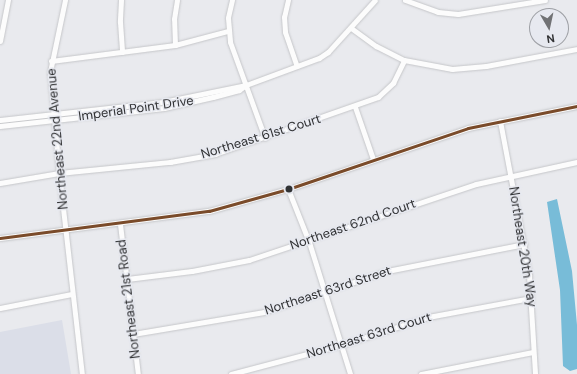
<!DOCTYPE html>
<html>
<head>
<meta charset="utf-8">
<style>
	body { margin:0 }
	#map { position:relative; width:577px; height:374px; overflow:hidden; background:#e9eaee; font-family:"DM Sans",sans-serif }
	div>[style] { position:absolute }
	.built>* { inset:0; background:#dbdee8 }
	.water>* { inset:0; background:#78bcd8 }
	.roads { filter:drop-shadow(0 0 1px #c5c6c9) drop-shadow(0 0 1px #c5c6c9) }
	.minor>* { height:5px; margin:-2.5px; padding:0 2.5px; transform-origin:2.5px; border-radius:2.5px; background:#fcfcfc }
	.bus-1>* { height:3px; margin:-1.5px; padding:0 1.5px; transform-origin:1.5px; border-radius:1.5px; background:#7a4b2a }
	.dots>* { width:11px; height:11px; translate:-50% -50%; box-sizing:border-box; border:2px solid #e7e9f0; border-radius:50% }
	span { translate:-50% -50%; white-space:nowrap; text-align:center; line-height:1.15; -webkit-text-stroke:3px #e7e9f0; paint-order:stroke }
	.street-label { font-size:13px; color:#313234 }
	.north { position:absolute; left:529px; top:8px; width:40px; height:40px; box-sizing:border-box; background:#e7e9f0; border:1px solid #9ea0a5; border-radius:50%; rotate:171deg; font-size:11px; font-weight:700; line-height:16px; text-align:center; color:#313234 }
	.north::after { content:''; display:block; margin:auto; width:14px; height:18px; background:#717275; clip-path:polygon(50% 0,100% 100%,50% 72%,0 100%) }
</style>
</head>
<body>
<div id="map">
	<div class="built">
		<i style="clip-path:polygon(62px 320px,71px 374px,0 374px,0 332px)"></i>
	</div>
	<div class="water">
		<i style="clip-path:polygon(557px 199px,572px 271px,577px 325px,577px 369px,570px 371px,563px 366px,560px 290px,547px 202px)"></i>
	</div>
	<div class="roads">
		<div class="minor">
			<i style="left:65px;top:0;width:74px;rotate:101.8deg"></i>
			<i style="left:50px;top:72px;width:101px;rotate:84.9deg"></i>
			<i style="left:59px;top:173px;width:202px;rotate:83.5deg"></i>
			<i style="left:121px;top:0;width:22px;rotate:93deg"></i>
			<i style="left:120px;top:22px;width:30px;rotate:86deg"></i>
			<i style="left:232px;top:0;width:18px;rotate:103deg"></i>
			<i style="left:228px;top:18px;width:24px;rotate:85deg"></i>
			<i style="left:230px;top:42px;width:102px;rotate:70deg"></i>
			<i style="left:288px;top:0;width:17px;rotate:103deg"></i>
			<i style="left:284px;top:17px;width:15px;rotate:86deg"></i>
			<i style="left:285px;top:32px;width:36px;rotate:71deg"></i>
			<i style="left:405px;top:0;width:35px;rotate:20deg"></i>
			<i style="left:438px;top:12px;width:20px;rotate:6deg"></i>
			<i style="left:458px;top:14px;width:88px;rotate:-9.1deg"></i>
			<i style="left:351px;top:28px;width:31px;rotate:36deg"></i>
			<i style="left:376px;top:46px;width:31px;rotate:27deg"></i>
			<i style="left:404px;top:60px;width:49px;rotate:10.6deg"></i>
			<i style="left:452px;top:69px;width:34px;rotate:-5deg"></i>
			<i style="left:486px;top:66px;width:93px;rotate:-10.6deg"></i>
			<i style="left:0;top:41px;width:42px;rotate:-79deg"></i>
			<i style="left:175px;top:45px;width:26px;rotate:-92deg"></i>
			<i style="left:174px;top:19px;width:19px;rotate:-81deg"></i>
			<i style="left:51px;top:61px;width:125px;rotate:-7.4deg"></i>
			<i style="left:175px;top:45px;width:55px;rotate:-14.8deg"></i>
			<i style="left:355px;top:107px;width:55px;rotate:70.9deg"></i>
			<i style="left:0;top:120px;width:164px;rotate:-6.3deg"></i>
			<i style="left:163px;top:102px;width:85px;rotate:-11.6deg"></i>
			<i style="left:246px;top:85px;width:78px;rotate:-20.3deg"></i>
			<i style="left:319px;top:58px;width:11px;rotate:-34deg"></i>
			<i style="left:328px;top:52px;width:70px;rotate:-47.9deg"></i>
			<i style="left:500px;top:121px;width:157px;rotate:79.3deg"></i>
			<i style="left:529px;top:275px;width:99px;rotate:86.5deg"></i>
			<i style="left:0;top:126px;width:165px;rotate:-6.3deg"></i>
			<i style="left:164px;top:108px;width:50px;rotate:-12.7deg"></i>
			<i style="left:213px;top:97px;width:27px;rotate:-15deg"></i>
			<i style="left:239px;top:90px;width:9px;rotate:-36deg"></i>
			<i style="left:0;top:183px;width:60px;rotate:-9.6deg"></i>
			<i style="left:59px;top:173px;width:112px;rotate:-5.7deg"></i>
			<i style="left:170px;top:162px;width:46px;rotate:-10.1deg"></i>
			<i style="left:215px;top:154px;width:173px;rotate:-19.3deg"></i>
			<i style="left:378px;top:97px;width:21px;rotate:-43deg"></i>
			<i style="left:393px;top:83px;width:25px;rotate:-64deg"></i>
			<i style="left:288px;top:189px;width:57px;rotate:68.4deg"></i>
			<i style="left:309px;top:242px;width:138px;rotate:72.7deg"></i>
			<i style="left:120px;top:224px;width:151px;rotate:83.2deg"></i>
			<i style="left:0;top:238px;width:211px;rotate:-7.4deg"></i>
			<i style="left:209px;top:211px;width:82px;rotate:-15.6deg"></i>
			<i style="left:288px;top:189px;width:190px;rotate:-18.7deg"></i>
			<i style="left:468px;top:128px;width:111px;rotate:-11.4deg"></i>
			<i style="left:127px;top:279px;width:65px;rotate:-7deg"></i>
			<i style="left:192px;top:271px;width:58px;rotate:-10.9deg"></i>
			<i style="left:249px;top:260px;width:239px;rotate:-18.5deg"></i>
			<i style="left:476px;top:184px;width:103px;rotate:-12.3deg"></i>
			<i style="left:0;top:308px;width:73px;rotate:-11deg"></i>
			<i style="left:133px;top:334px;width:133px;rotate:-9.5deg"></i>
			<i style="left:264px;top:312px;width:130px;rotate:-18.4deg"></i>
			<i style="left:387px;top:271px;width:140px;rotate:-11.1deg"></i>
			<i style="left:231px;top:374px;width:114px;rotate:-14.8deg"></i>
			<i style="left:341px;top:345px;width:91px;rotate:-17.8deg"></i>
			<i style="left:428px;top:317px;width:105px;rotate:-10.5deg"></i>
			<i style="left:421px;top:374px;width:114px;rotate:-11.1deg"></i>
		</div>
	</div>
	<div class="bus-1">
		<i style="left:0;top:238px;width:211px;rotate:-7.4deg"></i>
		<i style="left:209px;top:211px;width:82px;rotate:-15.6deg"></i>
		<i style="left:288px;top:189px;width:190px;rotate:-18.7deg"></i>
		<i style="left:468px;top:128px;width:111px;rotate:-11.4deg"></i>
	</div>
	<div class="dots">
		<i style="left:289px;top:189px;background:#313234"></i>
	</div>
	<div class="street-label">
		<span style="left:136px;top:109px;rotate:-8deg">Imperial Point Drive</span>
		<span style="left:261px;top:137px;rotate:-17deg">Northeast 61st Court</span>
		<span style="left:58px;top:139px;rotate:-95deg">Northeast 22nd Avenue</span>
		<span style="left:353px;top:225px;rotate:-19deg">Northeast 62nd Court</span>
		<span style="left:522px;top:247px;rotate:81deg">Northeast 20th Way</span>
		<span style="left:328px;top:291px;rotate:-18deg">Northeast 63rd Street</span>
		<span style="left:129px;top:299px;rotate:-97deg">Northeast 21st Road</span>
		<span style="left:369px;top:336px;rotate:-17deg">Northeast 63rd Court</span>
	</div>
	<div class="north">N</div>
</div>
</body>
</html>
